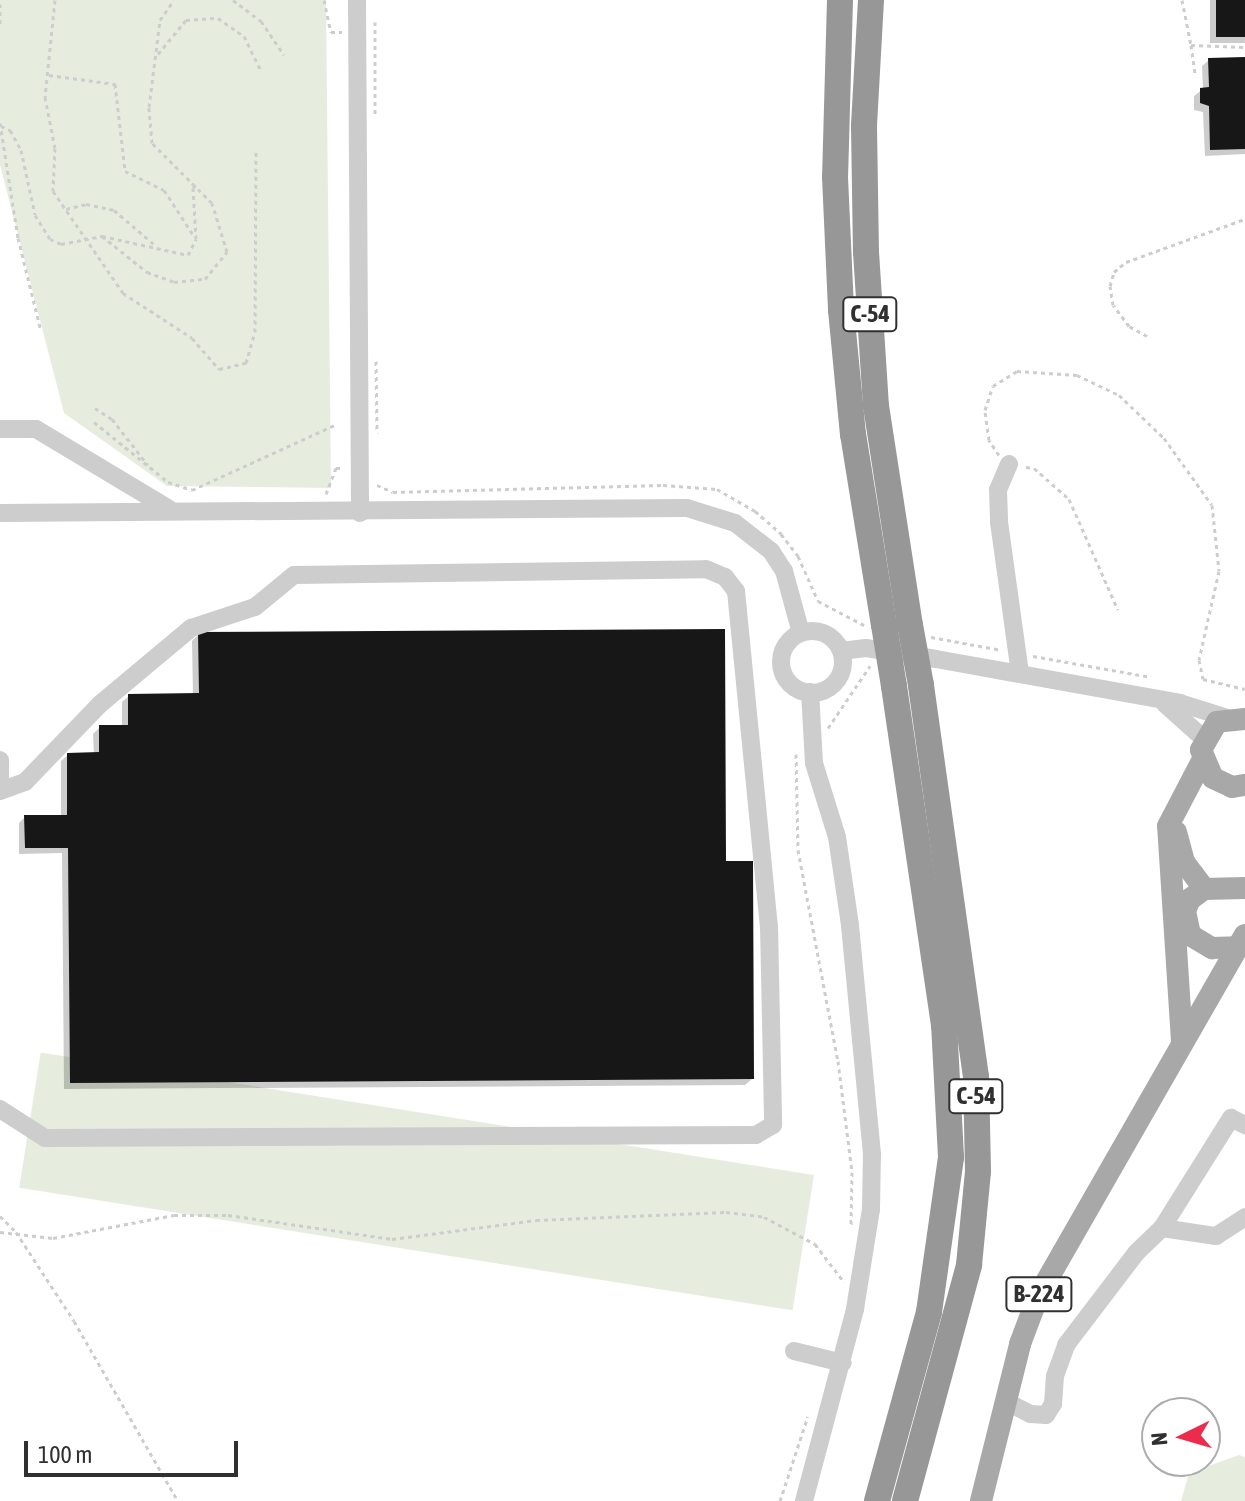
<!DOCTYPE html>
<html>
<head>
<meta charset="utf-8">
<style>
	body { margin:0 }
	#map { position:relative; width:1245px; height:1501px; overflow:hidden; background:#fff; font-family:"Asap Condensed",sans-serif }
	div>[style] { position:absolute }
	.green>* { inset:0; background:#e7edde; transform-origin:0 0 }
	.shadow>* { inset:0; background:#0003; transform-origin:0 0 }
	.building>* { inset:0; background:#171717; transform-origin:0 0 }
	.path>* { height:3px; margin-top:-1.5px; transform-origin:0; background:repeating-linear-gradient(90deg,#cdcdcd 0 4px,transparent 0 8px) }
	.minor>* { height:18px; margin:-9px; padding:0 9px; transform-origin:9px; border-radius:9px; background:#cdcdcd }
	.minor>.ring { margin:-9px; padding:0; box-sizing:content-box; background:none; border:18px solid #cdcdcd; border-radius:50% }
	.major>* { height:22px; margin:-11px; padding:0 11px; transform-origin:11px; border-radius:11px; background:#a8a8a8 }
	.highway>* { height:26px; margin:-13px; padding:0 13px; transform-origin:13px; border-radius:13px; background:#979797 }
	.highway-bridge>* { height:26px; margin:-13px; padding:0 13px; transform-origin:13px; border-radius:13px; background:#979797 }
	span { translate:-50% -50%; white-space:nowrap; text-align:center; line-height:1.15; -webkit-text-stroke:8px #fff; paint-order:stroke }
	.shield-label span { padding:2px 6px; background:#fff; border:2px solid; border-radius:6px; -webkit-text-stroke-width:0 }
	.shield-label { font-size:24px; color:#303030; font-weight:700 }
	.north { position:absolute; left:1141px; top:1397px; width:80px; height:80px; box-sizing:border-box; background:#fff; border:2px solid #acacac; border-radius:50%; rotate:265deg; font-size:22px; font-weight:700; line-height:32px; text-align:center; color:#303030 }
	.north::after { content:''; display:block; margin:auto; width:28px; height:36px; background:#eb2d4b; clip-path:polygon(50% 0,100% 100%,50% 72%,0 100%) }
	.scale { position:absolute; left:24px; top:1441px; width:214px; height:36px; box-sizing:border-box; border:4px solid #303030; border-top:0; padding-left:10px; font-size:24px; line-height:28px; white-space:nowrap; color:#303030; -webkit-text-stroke:6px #fff; paint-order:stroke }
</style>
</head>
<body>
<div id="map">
	<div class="green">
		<i style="clip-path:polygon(0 0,326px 0,331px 488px,167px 486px,64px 413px,0 165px)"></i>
		<i style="left:814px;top:1175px;width:137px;height:783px;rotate:99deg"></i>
		<i style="clip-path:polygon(1239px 1455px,1245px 1457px,1245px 1501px,1181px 1501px,1189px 1473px)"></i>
	</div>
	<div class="shadow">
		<i style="left:1210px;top:0;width:35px;height:43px"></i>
		<i style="clip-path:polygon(1245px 59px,1245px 154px,1205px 156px,1203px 112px,1194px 110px,1194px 96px,1203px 89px,1202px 66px,1209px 60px)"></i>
		<i style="clip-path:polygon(199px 634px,724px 863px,752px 1079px,745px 1085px,64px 1089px,62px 853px,19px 854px,19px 823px,25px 817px,61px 817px,61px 761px,68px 755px,94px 754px,93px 734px,100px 727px,122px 727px,122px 702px,129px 696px,193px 696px,192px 641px)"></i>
	</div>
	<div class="building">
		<i style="left:1216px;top:0;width:29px;height:37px"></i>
		<i style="clip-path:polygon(1245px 57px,1245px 149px,1210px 150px,1209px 106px,1200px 103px,1200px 88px,1209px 87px,1208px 58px)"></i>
		<i style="clip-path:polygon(725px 629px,726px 861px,753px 861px,754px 1079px,70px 1083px,68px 848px,25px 848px,24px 815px,67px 815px,67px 753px,99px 752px,99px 725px,128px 725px,128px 694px,199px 693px,198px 632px)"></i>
	</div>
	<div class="path">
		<i style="left:55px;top:0;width:98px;rotate:95.9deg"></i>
		<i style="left:45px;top:97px;width:52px;rotate:78.9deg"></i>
		<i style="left:55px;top:148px;width:43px;rotate:92.7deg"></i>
		<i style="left:53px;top:191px;width:124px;rotate:55.5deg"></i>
		<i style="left:123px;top:293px;width:82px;rotate:33.1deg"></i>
		<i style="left:192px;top:338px;width:41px;rotate:48.9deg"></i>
		<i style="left:219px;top:369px;width:28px;rotate:-13deg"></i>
		<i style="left:246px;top:363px;width:32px;rotate:-74deg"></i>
		<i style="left:255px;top:332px;width:180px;rotate:-89.7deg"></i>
		<i style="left:233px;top:0;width:35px;rotate:37deg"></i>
		<i style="left:261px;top:21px;width:41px;rotate:55.9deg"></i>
		<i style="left:324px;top:0;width:33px;rotate:78deg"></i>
		<i style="left:331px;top:32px;width:11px"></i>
		<i style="left:1182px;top:0;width:46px;rotate:78.7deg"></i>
		<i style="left:1191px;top:45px;width:54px;rotate:2.1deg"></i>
		<i style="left:0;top:4px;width:23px;rotate:90deg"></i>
		<i style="left:375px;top:22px;width:92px;rotate:90deg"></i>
		<i style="left:1191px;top:45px;width:30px;rotate:82deg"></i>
		<i style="left:158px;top:54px;width:44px;rotate:-50.5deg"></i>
		<i style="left:186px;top:20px;width:32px;rotate:-4deg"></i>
		<i style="left:218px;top:18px;width:32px;rotate:35deg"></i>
		<i style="left:244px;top:36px;width:37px;rotate:64deg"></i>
		<i style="left:49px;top:75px;width:67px;rotate:7.8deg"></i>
		<i style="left:115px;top:84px;width:88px;rotate:83.4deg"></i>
		<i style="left:125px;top:171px;width:43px;rotate:26deg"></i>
		<i style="left:164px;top:190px;width:55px;rotate:56.9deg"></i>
		<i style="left:0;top:123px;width:116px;rotate:81.1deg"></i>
		<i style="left:18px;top:238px;width:92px;rotate:76.1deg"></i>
		<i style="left:1px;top:126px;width:10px;rotate:24deg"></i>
		<i style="left:10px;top:130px;width:23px;rotate:61deg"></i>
		<i style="left:21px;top:150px;width:66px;rotate:77.8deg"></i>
		<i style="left:35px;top:215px;width:28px;rotate:58deg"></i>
		<i style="left:50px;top:239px;width:12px;rotate:24deg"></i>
		<i style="left:61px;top:244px;width:42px;rotate:-11deg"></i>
		<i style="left:102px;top:236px;width:88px;rotate:12.5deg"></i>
		<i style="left:188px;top:255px;width:18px;rotate:-63deg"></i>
		<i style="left:196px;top:239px;width:51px;rotate:-93.4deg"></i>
		<i style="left:193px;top:188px;width:6px;rotate:-51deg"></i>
		<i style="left:66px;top:209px;width:21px;rotate:-14deg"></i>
		<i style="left:86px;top:204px;width:29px;rotate:12deg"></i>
		<i style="left:114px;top:210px;width:54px;rotate:40.5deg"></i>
		<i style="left:102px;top:236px;width:58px;rotate:38.7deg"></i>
		<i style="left:147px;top:272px;width:29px;rotate:20deg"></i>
		<i style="left:174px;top:282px;width:31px;rotate:-6deg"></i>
		<i style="left:205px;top:279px;width:35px;rotate:-51deg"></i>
		<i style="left:227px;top:252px;width:51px;rotate:-107deg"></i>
		<i style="left:212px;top:203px;width:85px;rotate:-135deg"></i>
		<i style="left:152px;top:143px;width:36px;rotate:-95deg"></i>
		<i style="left:149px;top:107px;width:88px;rotate:-82.8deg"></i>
		<i style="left:160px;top:20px;width:24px;rotate:-55deg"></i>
		<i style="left:1147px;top:336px;width:21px;rotate:-151deg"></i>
		<i style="left:1129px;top:326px;width:26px;rotate:-127deg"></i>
		<i style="left:1113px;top:305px;width:19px;rotate:-99deg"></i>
		<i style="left:1110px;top:286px;width:15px;rotate:-74deg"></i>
		<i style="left:1114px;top:272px;width:16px;rotate:-40deg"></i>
		<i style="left:1126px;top:262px;width:127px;rotate:-19.9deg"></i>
		<i style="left:376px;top:361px;width:72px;rotate:89.2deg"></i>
		<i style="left:95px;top:408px;width:20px;rotate:33deg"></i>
		<i style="left:112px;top:419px;width:58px;rotate:52deg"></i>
		<i style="left:94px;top:422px;width:95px;rotate:39deg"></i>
		<i style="left:168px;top:482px;width:25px;rotate:18deg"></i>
		<i style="left:192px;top:490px;width:159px;rotate:-24.5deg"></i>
		<i style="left:999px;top:455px;width:18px;rotate:-124deg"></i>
		<i style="left:989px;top:440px;width:30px;rotate:-98deg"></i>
		<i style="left:985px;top:410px;width:25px;rotate:-72deg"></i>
		<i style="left:993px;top:386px;width:28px;rotate:-32deg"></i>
		<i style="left:1017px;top:371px;width:60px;rotate:3.8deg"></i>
		<i style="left:1077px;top:375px;width:47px;rotate:25.5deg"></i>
		<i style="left:1119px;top:395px;width:62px;rotate:43.7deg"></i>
		<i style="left:1164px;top:438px;width:82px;rotate:54.4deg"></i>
		<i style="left:1212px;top:505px;width:66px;rotate:83.9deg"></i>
		<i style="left:1219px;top:571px;width:91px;rotate:102.7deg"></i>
		<i style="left:1199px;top:660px;width:19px;rotate:78deg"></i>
		<i style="left:1203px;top:679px;width:43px;rotate:13.4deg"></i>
		<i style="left:1026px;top:467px;width:8px;rotate:7deg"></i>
		<i style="left:1034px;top:468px;width:47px;rotate:41.5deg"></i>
		<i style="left:1069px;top:499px;width:121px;rotate:66.2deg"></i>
		<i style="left:377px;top:485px;width:17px;rotate:24deg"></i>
		<i style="left:393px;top:492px;width:270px;rotate:-1.5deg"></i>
		<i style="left:663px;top:485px;width:54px;rotate:4.2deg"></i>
		<i style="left:717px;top:489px;width:44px;rotate:30.1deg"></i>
		<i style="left:755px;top:511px;width:35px;rotate:41deg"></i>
		<i style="left:781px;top:534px;width:28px;rotate:52deg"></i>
		<i style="left:798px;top:556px;width:49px;rotate:66deg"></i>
		<i style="left:818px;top:601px;width:52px;rotate:27.6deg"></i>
		<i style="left:326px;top:494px;width:28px;rotate:-69deg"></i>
		<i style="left:336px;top:468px;width:7px"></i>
		<i style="left:931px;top:637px;width:72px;rotate:10.4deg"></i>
		<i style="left:1033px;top:656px;width:120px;rotate:10.1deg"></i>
		<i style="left:828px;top:728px;width:75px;rotate:-55.9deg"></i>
		<i style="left:796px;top:754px;width:96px;rotate:88.8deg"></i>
		<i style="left:798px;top:850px;width:215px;rotate:79.3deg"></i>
		<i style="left:838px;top:1061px;width:112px;rotate:82.8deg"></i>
		<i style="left:852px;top:1172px;width:53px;rotate:91.1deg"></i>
		<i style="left:0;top:1216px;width:23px;rotate:45deg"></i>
		<i style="left:16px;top:1232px;width:106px;rotate:56.9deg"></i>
		<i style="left:74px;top:1321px;width:208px;rotate:60deg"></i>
		<i style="left:0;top:1232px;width:53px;rotate:6.5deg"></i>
		<i style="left:53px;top:1238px;width:123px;rotate:-10.8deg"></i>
		<i style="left:174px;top:1215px;width:54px"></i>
		<i style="left:228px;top:1215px;width:166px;rotate:8.3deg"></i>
		<i style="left:392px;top:1239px;width:145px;rotate:-7.5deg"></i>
		<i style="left:536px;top:1220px;width:190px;rotate:-2.4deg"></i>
		<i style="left:726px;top:1212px;width:38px;rotate:7deg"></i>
		<i style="left:764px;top:1217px;width:58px;rotate:27.9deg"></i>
		<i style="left:815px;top:1244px;width:48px;rotate:52.7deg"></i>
		<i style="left:780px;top:1501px;width:89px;rotate:-71.8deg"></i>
	</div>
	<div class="minor">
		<i style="left:357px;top:0;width:513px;rotate:89.66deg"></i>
		<i style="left:0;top:429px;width:36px"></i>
		<i style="left:36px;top:429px;width:155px;rotate:31deg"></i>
		<i style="left:1009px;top:464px;width:28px;rotate:113deg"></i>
		<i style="left:998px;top:490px;width:32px;rotate:88deg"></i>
		<i style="left:999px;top:522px;width:153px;rotate:82.1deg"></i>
		<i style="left:0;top:513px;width:687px;rotate:-0.42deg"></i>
		<i style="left:687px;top:508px;width:50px;rotate:17.4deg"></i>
		<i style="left:735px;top:523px;width:46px;rotate:37.9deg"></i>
		<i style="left:771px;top:551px;width:24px;rotate:57deg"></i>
		<i style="left:784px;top:571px;width:64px;rotate:74.7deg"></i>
		<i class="ring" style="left:781px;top:631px;width:44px;height:44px"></i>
		<i style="left:841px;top:651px;width:25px;rotate:-7deg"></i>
		<i style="left:866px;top:648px;width:71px;rotate:8.9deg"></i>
		<i style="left:936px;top:659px;width:248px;rotate:10.2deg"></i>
		<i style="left:1180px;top:703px;width:49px;rotate:17.7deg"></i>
		<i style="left:1165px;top:704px;width:51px;rotate:41.8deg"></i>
		<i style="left:0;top:760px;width:30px;rotate:90deg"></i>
		<i style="left:0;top:791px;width:27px;rotate:-20deg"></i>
		<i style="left:25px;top:782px;width:107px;rotate:-46.1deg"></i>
		<i style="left:99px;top:705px;width:120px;rotate:-39.9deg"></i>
		<i style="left:191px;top:628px;width:67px;rotate:-18.2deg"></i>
		<i style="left:255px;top:607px;width:50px;rotate:-39.4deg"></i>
		<i style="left:294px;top:575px;width:412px;rotate:-0.8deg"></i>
		<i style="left:706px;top:569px;width:21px;rotate:23deg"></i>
		<i style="left:725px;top:577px;width:18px;rotate:52deg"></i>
		<i style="left:736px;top:591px;width:337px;rotate:84.4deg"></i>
		<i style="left:769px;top:926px;width:199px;rotate:88.8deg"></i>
		<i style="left:773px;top:1125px;width:20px;rotate:150deg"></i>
		<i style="left:756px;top:1135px;width:711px;rotate:179.76deg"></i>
		<i style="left:45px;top:1138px;width:54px;rotate:-147.2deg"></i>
		<i style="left:1162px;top:1228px;width:55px;rotate:8.4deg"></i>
		<i style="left:1216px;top:1236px;width:35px;rotate:-33deg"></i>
		<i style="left:794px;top:1351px;width:50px;rotate:13.8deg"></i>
		<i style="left:1005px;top:1401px;width:29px;rotate:27deg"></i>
		<i style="left:1031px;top:1414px;width:15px;rotate:4deg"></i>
		<i style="left:1046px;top:1415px;width:13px;rotate:-58deg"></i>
		<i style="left:1053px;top:1404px;width:28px;rotate:-86deg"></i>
		<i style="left:1055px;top:1376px;width:33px;rotate:-70deg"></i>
		<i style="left:1066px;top:1345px;width:116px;rotate:-52.7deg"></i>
		<i style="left:1136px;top:1253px;width:36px;rotate:-44deg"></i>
		<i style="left:1162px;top:1228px;width:130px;rotate:-57.9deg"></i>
		<i style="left:1231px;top:1118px;width:16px;rotate:27deg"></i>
		<i style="left:804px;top:1501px;width:199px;rotate:-75.1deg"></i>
		<i style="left:855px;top:1309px;width:101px;rotate:-80.9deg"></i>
		<i style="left:871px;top:1209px;width:55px;rotate:-89deg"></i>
		<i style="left:872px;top:1154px;width:230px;rotate:-95.5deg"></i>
		<i style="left:850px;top:925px;width:89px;rotate:-98.4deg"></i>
		<i style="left:837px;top:837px;width:77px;rotate:-107.3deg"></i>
		<i style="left:814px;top:763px;width:71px;rotate:-93.2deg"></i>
	</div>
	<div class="major">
		<i style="left:1245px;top:719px;width:28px;rotate:174deg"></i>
		<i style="left:1217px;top:722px;width:32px;rotate:120deg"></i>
		<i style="left:1201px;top:750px;width:30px;rotate:67deg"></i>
		<i style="left:1213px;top:778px;width:21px;rotate:25deg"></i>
		<i style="left:1232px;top:787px;width:13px;rotate:-9deg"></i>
		<i style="left:1176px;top:832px;width:31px;rotate:75deg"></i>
		<i style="left:1184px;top:862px;width:34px;rotate:53deg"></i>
		<i style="left:1204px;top:889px;width:41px;rotate:-1.4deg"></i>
		<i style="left:1204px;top:889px;width:17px;rotate:144deg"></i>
		<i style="left:1190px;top:899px;width:13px;rotate:113deg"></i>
		<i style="left:1185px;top:911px;width:25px;rotate:78deg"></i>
		<i style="left:1190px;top:935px;width:26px;rotate:31deg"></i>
		<i style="left:1212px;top:948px;width:25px;rotate:-2deg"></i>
		<i style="left:1182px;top:1041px;width:215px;rotate:-93.7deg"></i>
		<i style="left:1168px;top:826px;width:73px;rotate:-62.4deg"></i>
		<i style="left:981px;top:1501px;width:162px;rotate:-76deg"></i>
		<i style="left:1020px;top:1344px;width:51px;rotate:-69.4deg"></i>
		<i style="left:1038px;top:1296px;width:416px;rotate:-60.2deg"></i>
	</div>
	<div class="highway">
		<i style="left:840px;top:0;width:177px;rotate:91.6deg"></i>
		<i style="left:835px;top:177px;width:133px;rotate:87.4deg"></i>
		<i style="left:841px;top:310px;width:125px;rotate:84.5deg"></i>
		<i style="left:853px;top:434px;width:193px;rotate:80.8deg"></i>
		<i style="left:871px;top:0;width:126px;rotate:93.2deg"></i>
		<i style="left:864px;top:126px;width:126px;rotate:89.1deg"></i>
		<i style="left:866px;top:252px;width:154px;rotate:86.3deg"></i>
		<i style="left:876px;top:406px;width:222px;rotate:81.2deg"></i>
		<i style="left:877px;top:1501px;width:196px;rotate:-74.6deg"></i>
		<i style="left:929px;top:1312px;width:157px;rotate:-81.9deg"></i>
		<i style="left:951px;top:1157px;width:132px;rotate:-93deg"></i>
		<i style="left:944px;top:1025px;width:343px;rotate:-98.4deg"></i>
		<i style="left:905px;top:1501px;width:245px;rotate:-74.8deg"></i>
		<i style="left:969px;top:1265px;width:94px;rotate:-84.5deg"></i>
		<i style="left:978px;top:1171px;width:94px;rotate:-91.2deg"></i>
		<i style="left:976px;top:1077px;width:396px;rotate:-98deg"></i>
	</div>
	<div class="highway-bridge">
		<i style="left:884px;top:625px;width:62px;rotate:80.7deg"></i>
		<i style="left:910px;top:625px;width:61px;rotate:79.6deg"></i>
	</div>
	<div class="shield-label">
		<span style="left:870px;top:314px">C-54</span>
		<span style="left:976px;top:1096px">C-54</span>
		<span style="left:1039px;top:1294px">B-224</span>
	</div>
	<div class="north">N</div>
	<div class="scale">100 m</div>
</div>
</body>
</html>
